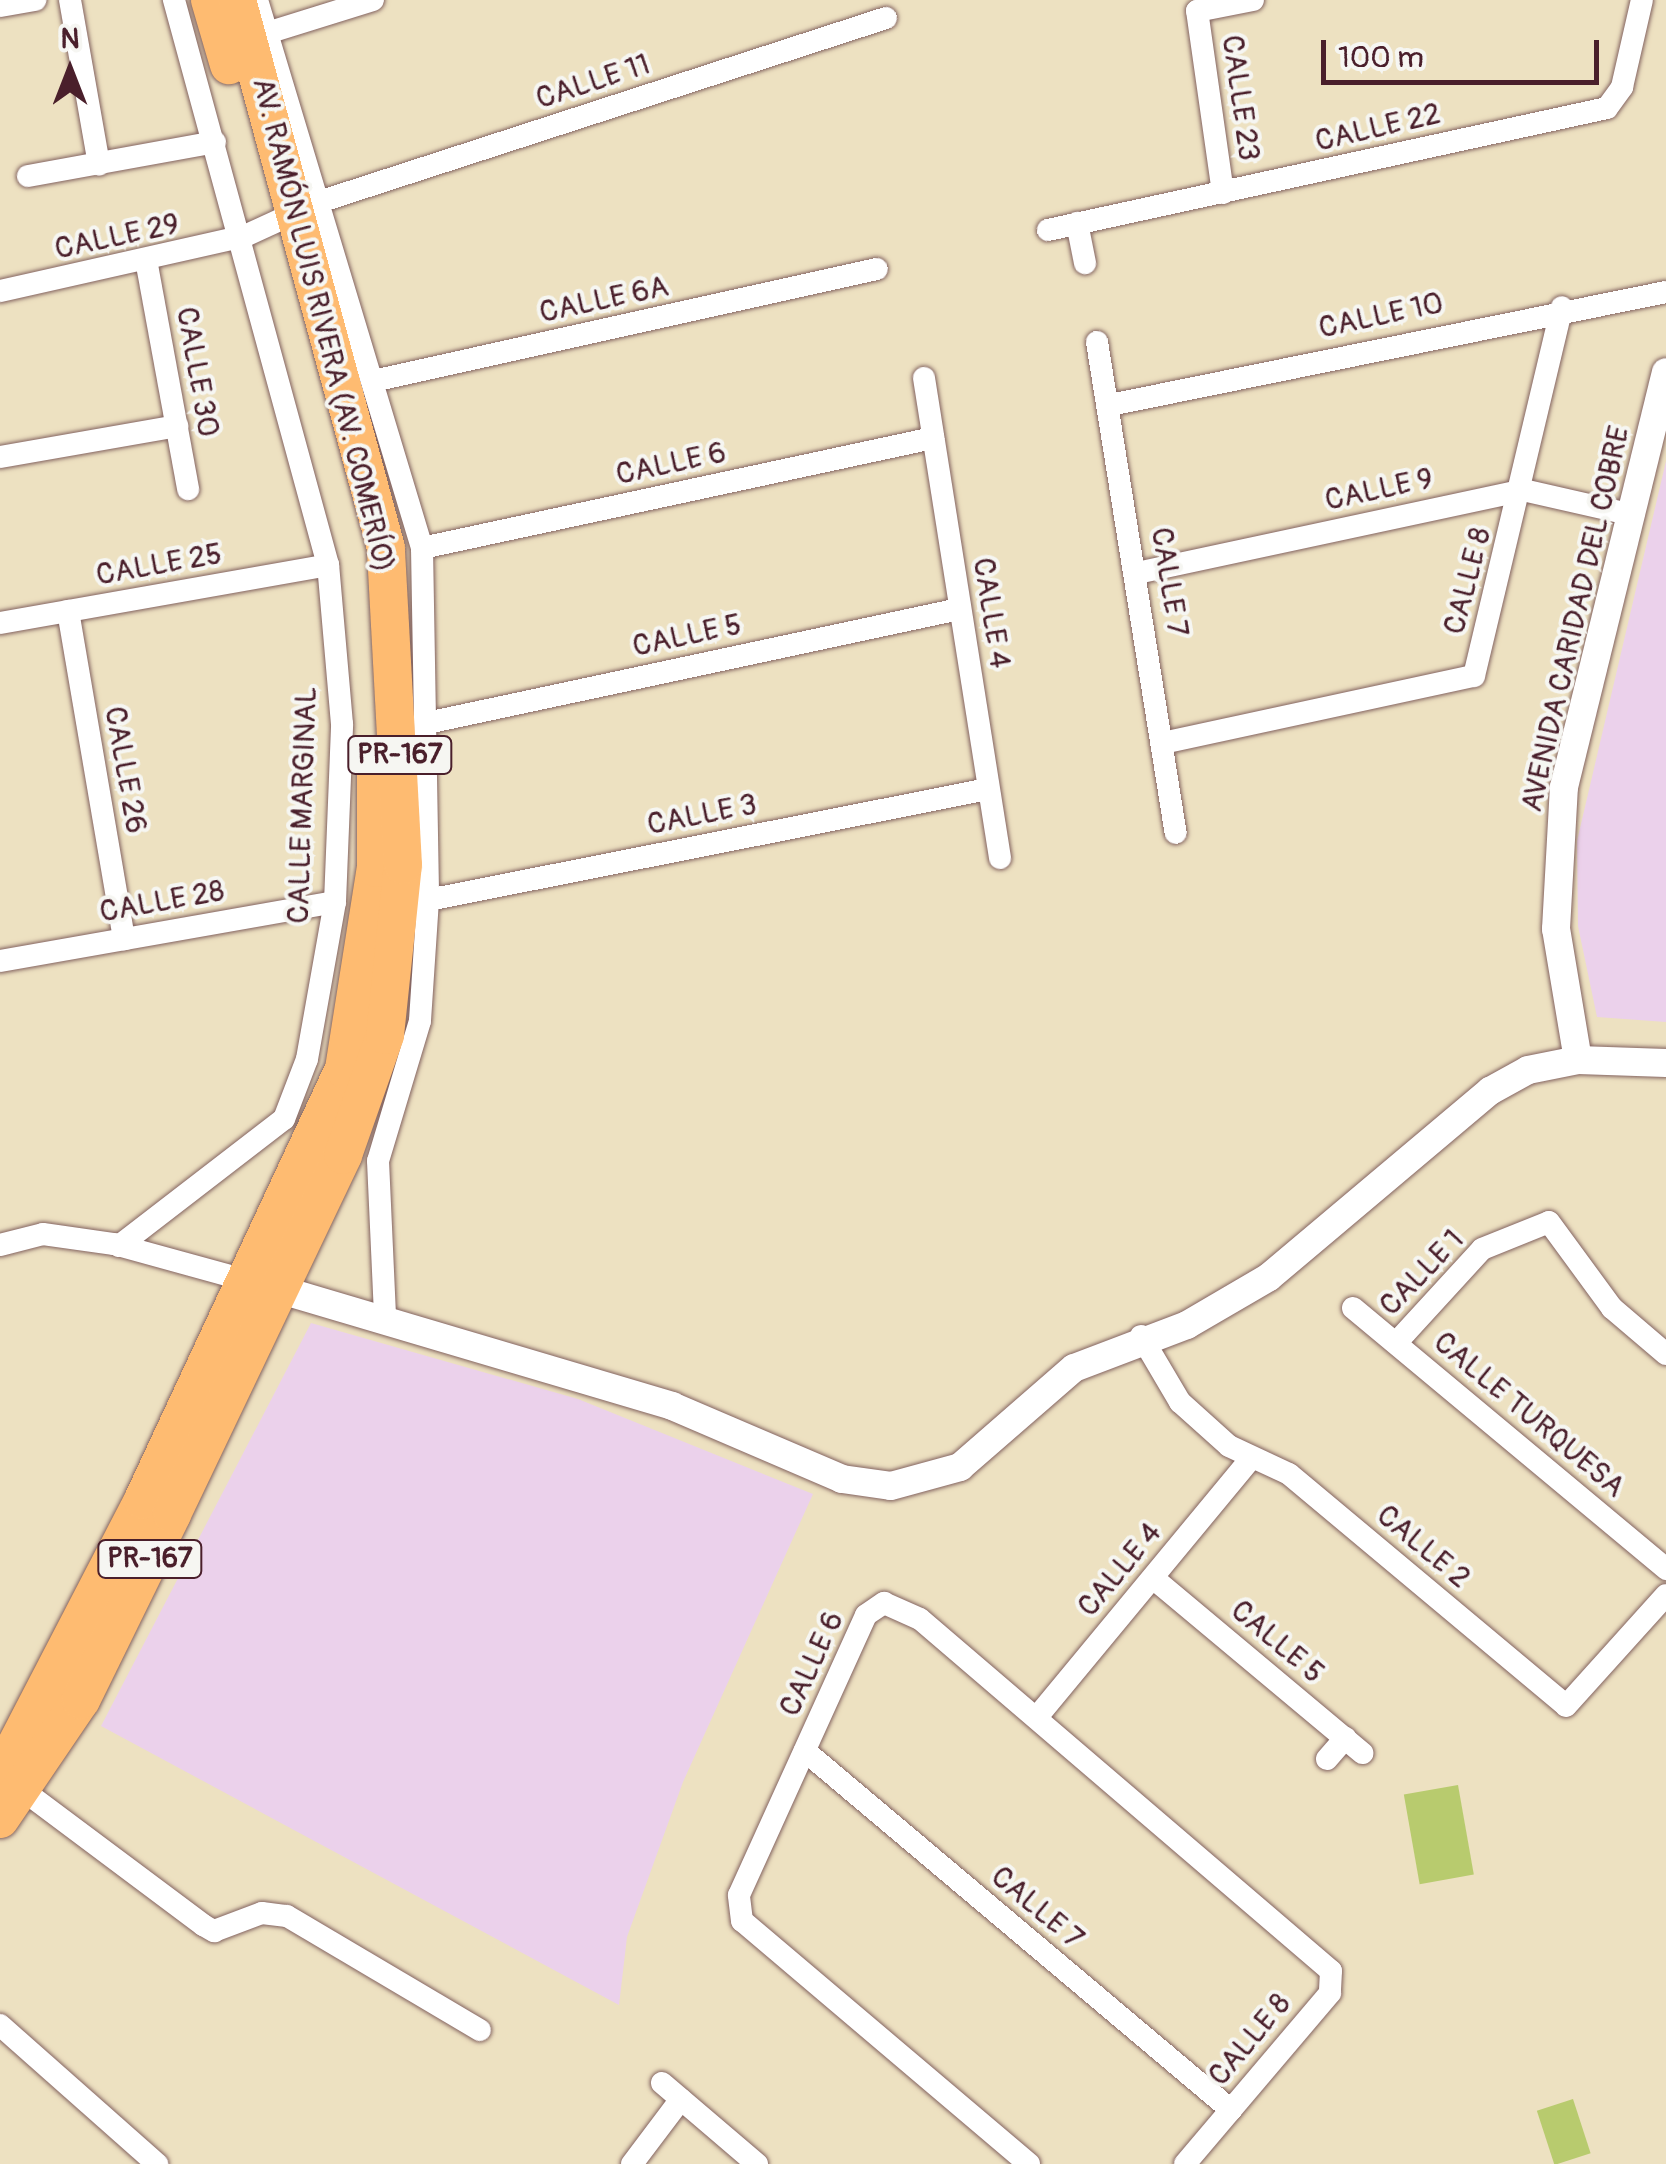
<!DOCTYPE html>
<html>
<head>
<meta charset="utf-8">
<style>
	body { margin:0 }
	#map { position:relative; width:1666px; height:2164px; overflow:hidden; background:#ede1c1; font-family:Pangolin,sans-serif }
	div>[style] { position:absolute }
	.built>* { inset:0; background:#ebd1eb }
	.green>* { inset:0; background:#b8cb6e; transform-origin:0 0 }
	.roads { filter:drop-shadow(0 0 2px #836360) drop-shadow(0 0 2px #836360) }
	.minor>* { height:22px; margin:-11px; padding:0 11px; transform-origin:11px; border-radius:11px; background:#fff }
	.tertiary>* { height:28px; margin:-14px; padding:0 14px; transform-origin:14px; border-radius:14px; background:#fff }
	.trunk>* { height:38px; margin:-19px; padding:0 19px; transform-origin:19px; border-radius:19px; background:#febb71 }
	span { translate:-50% -50%; white-space:nowrap; text-align:center; line-height:1.15; -webkit-text-stroke:8px #f6f6f2; paint-order:stroke }
	.shield-label span { padding:2px 8px; background:#f6f6f2; border:2px solid; border-radius:8px; -webkit-text-stroke-width:0 }
	.shield-label { font-size:28px; color:#4a1f2b; font-weight:700 }
	.street-label { font-size:30px; color:#4a1f2b }
	.north { position:absolute; left:20px; top:20px; width:100px; height:100px; -webkit-text-stroke:8px #f6f6f2; paint-order:stroke; rotate:0deg; font-size:28px; font-weight:700; line-height:40px; text-align:center; color:#4a1f2b }
	.north::after { content:''; display:block; margin:auto; width:35px; height:45px; background:#4a1f2b; clip-path:polygon(50% 0,100% 100%,50% 72%,0 100%) }
	.scale { position:absolute; left:1321px; top:40px; width:278px; height:45px; box-sizing:border-box; border:5px solid #4a1f2b; border-top:0; padding-left:12px; font-size:30px; line-height:35px; white-space:nowrap; color:#4a1f2b; -webkit-text-stroke:8px #f6f6f2; paint-order:stroke }
</style>
</head>
<body>
<div id="map">
	<div class="built">
		<i style="clip-path:polygon(1666px 461px,1666px 1022px,1597px 1017px,1578px 926px,1577px 841px)"></i>
		<i style="clip-path:polygon(311px 1323px,578px 1399px,813px 1494px,683px 1782px,627px 1937px,619px 2005px,101px 1726px)"></i>
	</div>
	<div class="green">
		<i style="left:1458px;top:1785px;width:91px;height:55px;rotate:80deg"></i>
		<i style="left:1573px;top:2099px;width:57px;height:38px;rotate:72deg"></i>
	</div>
	<div class="roads">
		<div class="minor">
			<i style="left:70px;top:0;width:167px;rotate:80deg"></i>
			<i style="left:257px;top:0;width:572px;rotate:73.24deg"></i>
			<i style="left:422px;top:548px;width:352px;rotate:89deg"></i>
			<i style="left:428px;top:900px;width:121px;rotate:93.8deg"></i>
			<i style="left:420px;top:1021px;width:146px;rotate:106.7deg"></i>
			<i style="left:378px;top:1161px;width:156px;rotate:87.4deg"></i>
			<i style="left:0;top:6px;width:36px;rotate:-10deg"></i>
			<i style="left:267px;top:33px;width:111px;rotate:-17.3deg"></i>
			<i style="left:28px;top:176px;width:190px;rotate:-10.3deg"></i>
			<i style="left:1223px;top:193px;width:184px;rotate:-98.1deg"></i>
			<i style="left:1197px;top:11px;width:57px;rotate:-11.1deg"></i>
			<i style="left:1077px;top:223px;width:41px;rotate:78.7deg"></i>
			<i style="left:1048px;top:230px;width:572px;rotate:-12.31deg"></i>
			<i style="left:1607px;top:108px;width:26px;rotate:-54deg"></i>
			<i style="left:1622px;top:87px;width:89px;rotate:-77.1deg"></i>
			<i style="left:147px;top:265px;width:228px;rotate:79.6deg"></i>
			<i style="left:0;top:291px;width:251px;rotate:-12.7deg"></i>
			<i style="left:245px;top:236px;width:81px;rotate:-24.7deg"></i>
			<i style="left:319px;top:202px;width:596px;rotate:-17.98deg"></i>
			<i style="left:1097px;top:342px;width:497px;rotate:80.9deg"></i>
			<i style="left:924px;top:378px;width:486px;rotate:81deg"></i>
			<i style="left:373px;top:381px;width:516px;rotate:-12.53deg"></i>
			<i style="left:1110px;top:405px;width:567px;rotate:-11.49deg"></i>
			<i style="left:0;top:457px;width:180px;rotate:-9.9deg"></i>
			<i style="left:422px;top:548px;width:523px;rotate:-12.15deg"></i>
			<i style="left:1137px;top:573px;width:395px;rotate:-12.1deg"></i>
			<i style="left:1523px;top:490px;width:113px;rotate:12.8deg"></i>
			<i style="left:68px;top:611px;width:333px;rotate:80.3deg"></i>
			<i style="left:0;top:623px;width:333px;rotate:-10deg"></i>
			<i style="left:427px;top:723px;width:544px;rotate:-12.09deg"></i>
			<i style="left:1163px;top:743px;width:318px;rotate:-12.2deg"></i>
			<i style="left:1474px;top:676px;width:379px;rotate:-76.6deg"></i>
			<i style="left:428px;top:900px;width:571px;rotate:-11.21deg"></i>
			<i style="left:0;top:961px;width:340px;rotate:-10deg"></i>
			<i style="left:0;top:1245px;width:44px;rotate:-14.3deg"></i>
			<i style="left:43px;top:1234px;width:72px;rotate:8deg"></i>
			<i style="left:114px;top:1244px;width:139px;rotate:15.4deg"></i>
			<i style="left:119px;top:1246px;width:208px;rotate:-37.6deg"></i>
			<i style="left:284px;top:1119px;width:64px;rotate:-69deg"></i>
			<i style="left:307px;top:1059px;width:159px;rotate:-79.9deg"></i>
			<i style="left:335px;top:902px;width:178px;rotate:-87.7deg"></i>
			<i style="left:342px;top:724px;width:160px;rotate:-95deg"></i>
			<i style="left:328px;top:565px;width:586px;rotate:-105.25deg"></i>
			<i style="left:1353px;top:1308px;width:408px;rotate:39.8deg"></i>
			<i style="left:1141px;top:1336px;width:77px;rotate:59.4deg"></i>
			<i style="left:1180px;top:1402px;width:66px;rotate:41.9deg"></i>
			<i style="left:1229px;top:1446px;width:66px;rotate:25deg"></i>
			<i style="left:1289px;top:1474px;width:361px;rotate:39.9deg"></i>
			<i style="left:1566px;top:1706px;width:149px;rotate:-48deg"></i>
			<i style="left:1396px;top:1343px;width:127px;rotate:-47.5deg"></i>
			<i style="left:1482px;top:1249px;width:72px;rotate:-21.9deg"></i>
			<i style="left:1549px;top:1222px;width:107px;rotate:53.8deg"></i>
			<i style="left:1612px;top:1308px;width:71px;rotate:40.4deg"></i>
			<i style="left:1153px;top:1578px;width:273px;rotate:39.9deg"></i>
			<i style="left:1037px;top:1717px;width:332px;rotate:-50.4deg"></i>
			<i style="left:805px;top:1751px;width:557px;rotate:40.12deg"></i>
			<i style="left:1327px;top:1759px;width:28px;rotate:-49deg"></i>
			<i style="left:12px;top:1782px;width:239px;rotate:36.8deg"></i>
			<i style="left:203px;top:1925px;width:13px;rotate:29deg"></i>
			<i style="left:214px;top:1931px;width:51px;rotate:-20.6deg"></i>
			<i style="left:262px;top:1913px;width:25px;rotate:7deg"></i>
			<i style="left:287px;top:1916px;width:224px;rotate:30.6deg"></i>
			<i style="left:0;top:2025px;width:210px;rotate:41.5deg"></i>
			<i style="left:662px;top:2083px;width:125px;rotate:40.5deg"></i>
			<i style="left:632px;top:2164px;width:81px;rotate:-53deg"></i>
			<i style="left:1029px;top:2164px;width:376px;rotate:-139.7deg"></i>
			<i style="left:742px;top:1921px;width:26px;rotate:-97deg"></i>
			<i style="left:739px;top:1895px;width:307px;rotate:-65.6deg"></i>
			<i style="left:866px;top:1615px;width:22px;rotate:-34deg"></i>
			<i style="left:884px;top:1603px;width:39px;rotate:24deg"></i>
			<i style="left:920px;top:1619px;width:541px;rotate:40.58deg"></i>
			<i style="left:1331px;top:1971px;width:22px;rotate:93deg"></i>
			<i style="left:1330px;top:1993px;width:224px;rotate:130.3deg"></i>
		</div>
		<div class="tertiary">
			<i style="left:1578px;top:1060px;width:133px;rotate:-99.5deg"></i>
			<i style="left:1556px;top:929px;width:142px;rotate:-86.8deg"></i>
			<i style="left:1564px;top:787px;width:427px;rotate:-76.2deg"></i>
			<i style="left:261px;top:1284px;width:429px;rotate:16.5deg"></i>
			<i style="left:672px;top:1406px;width:185px;rotate:23.2deg"></i>
			<i style="left:842px;top:1479px;width:49px;rotate:8.1deg"></i>
			<i style="left:891px;top:1486px;width:72px;rotate:-15.4deg"></i>
			<i style="left:960px;top:1467px;width:151px;rotate:-41deg"></i>
			<i style="left:1074px;top:1368px;width:121px;rotate:-20.8deg"></i>
			<i style="left:1187px;top:1325px;width:95px;rotate:-30.3deg"></i>
			<i style="left:1269px;top:1277px;width:289px;rotate:-40.1deg"></i>
			<i style="left:1490px;top:1091px;width:43px;rotate:-28.9deg"></i>
			<i style="left:1528px;top:1070px;width:51px;rotate:-11.3deg"></i>
			<i style="left:1578px;top:1060px;width:88px;rotate:2deg"></i>
		</div>
		<div class="trunk">
			<i style="left:210px;top:0;width:68px;rotate:73.7deg"></i>
			<i style="left:0;top:1776px;width:311px;rotate:-62.6deg"></i>
			<i style="left:143px;top:1500px;width:476px;rotate:-65deg"></i>
			<i style="left:344px;top:1069px;width:204px;rotate:-81deg"></i>
			<i style="left:376px;top:868px;width:97px;rotate:-90deg"></i>
			<i style="left:0;top:1819px;width:144px;rotate:-55.8deg"></i>
			<i style="left:81px;top:1700px;width:207px;rotate:-63.9deg"></i>
			<i style="left:172px;top:1514px;width:398px;rotate:-64.5deg"></i>
			<i style="left:343px;top:1155px;width:127px;rotate:-70.7deg"></i>
			<i style="left:385px;top:1035px;width:171px;rotate:-84deg"></i>
			<i style="left:403px;top:865px;width:317px;rotate:-93.1deg"></i>
			<i style="left:386px;top:548px;width:568px;rotate:-105.21deg"></i>
		</div>
	</div>
	<div class="shield-label">
		<span style="left:400px;top:755px">PR-167</span>
		<span style="left:150px;top:1559px">PR-167</span>
	</div>
	<div class="street-label">
		<span style="left:593px;top:82px;rotate:-18deg">CALLE 11</span>
		<span style="left:1240px;top:98px;rotate:82deg">CALLE 23</span>
		<span style="left:1378px;top:128px;rotate:-13deg">CALLE 22</span>
		<span style="left:117px;top:237px;rotate:-12deg">CALLE 29</span>
		<span style="left:604px;top:300px;rotate:-12deg">CALLE 6A</span>
		<span style="left:1381px;top:316px;rotate:-12deg">CALLE 10</span>
		<span style="left:323px;top:325px;rotate:76deg">AV. RAMÓN LUIS RIVERA (AV. COMERÍO)</span>
		<span style="left:197px;top:372px;rotate:80deg">CALLE 30</span>
		<span style="left:671px;top:464px;rotate:-12deg">CALLE 6</span>
		<span style="left:1379px;top:490px;rotate:-12deg">CALLE 9</span>
		<span style="left:159px;top:565px;rotate:-10deg">CALLE 25</span>
		<span style="left:1468px;top:581px;rotate:-75deg">CALLE 8</span>
		<span style="left:1169px;top:582px;rotate:81deg">CALLE 7</span>
		<span style="left:991px;top:613px;rotate:81deg">CALLE 4</span>
		<span style="left:1576px;top:619px;rotate:-77deg">AVENIDA CARIDAD DEL COBRE</span>
		<span style="left:687px;top:636px;rotate:-12deg">CALLE 5</span>
		<span style="left:125px;top:770px;rotate:80deg">CALLE 26</span>
		<span style="left:303px;top:805px;rotate:-88deg">CALLE MARGINAL</span>
		<span style="left:702px;top:815px;rotate:-11deg">CALLE 3</span>
		<span style="left:162px;top:902px;rotate:-10deg">CALLE 28</span>
		<span style="left:1422px;top:1273px;rotate:-46deg">CALLE 1</span>
		<span style="left:1529px;top:1415px;rotate:40deg">CALLE TURQUESA</span>
		<span style="left:1423px;top:1547px;rotate:40deg">CALLE 2</span>
		<span style="left:1120px;top:1570px;rotate:-50deg">CALLE 4</span>
		<span style="left:1277px;top:1642px;rotate:40deg">CALLE 5</span>
		<span style="left:812px;top:1664px;rotate:-65deg">CALLE 6</span>
		<span style="left:1037px;top:1908px;rotate:40deg">CALLE 7</span>
		<span style="left:1250px;top:2040px;rotate:-50deg">CALLE 8</span>
	</div>
	<div class="north">N</div>
	<div class="scale">100 m</div>
</div>
</body>
</html>
